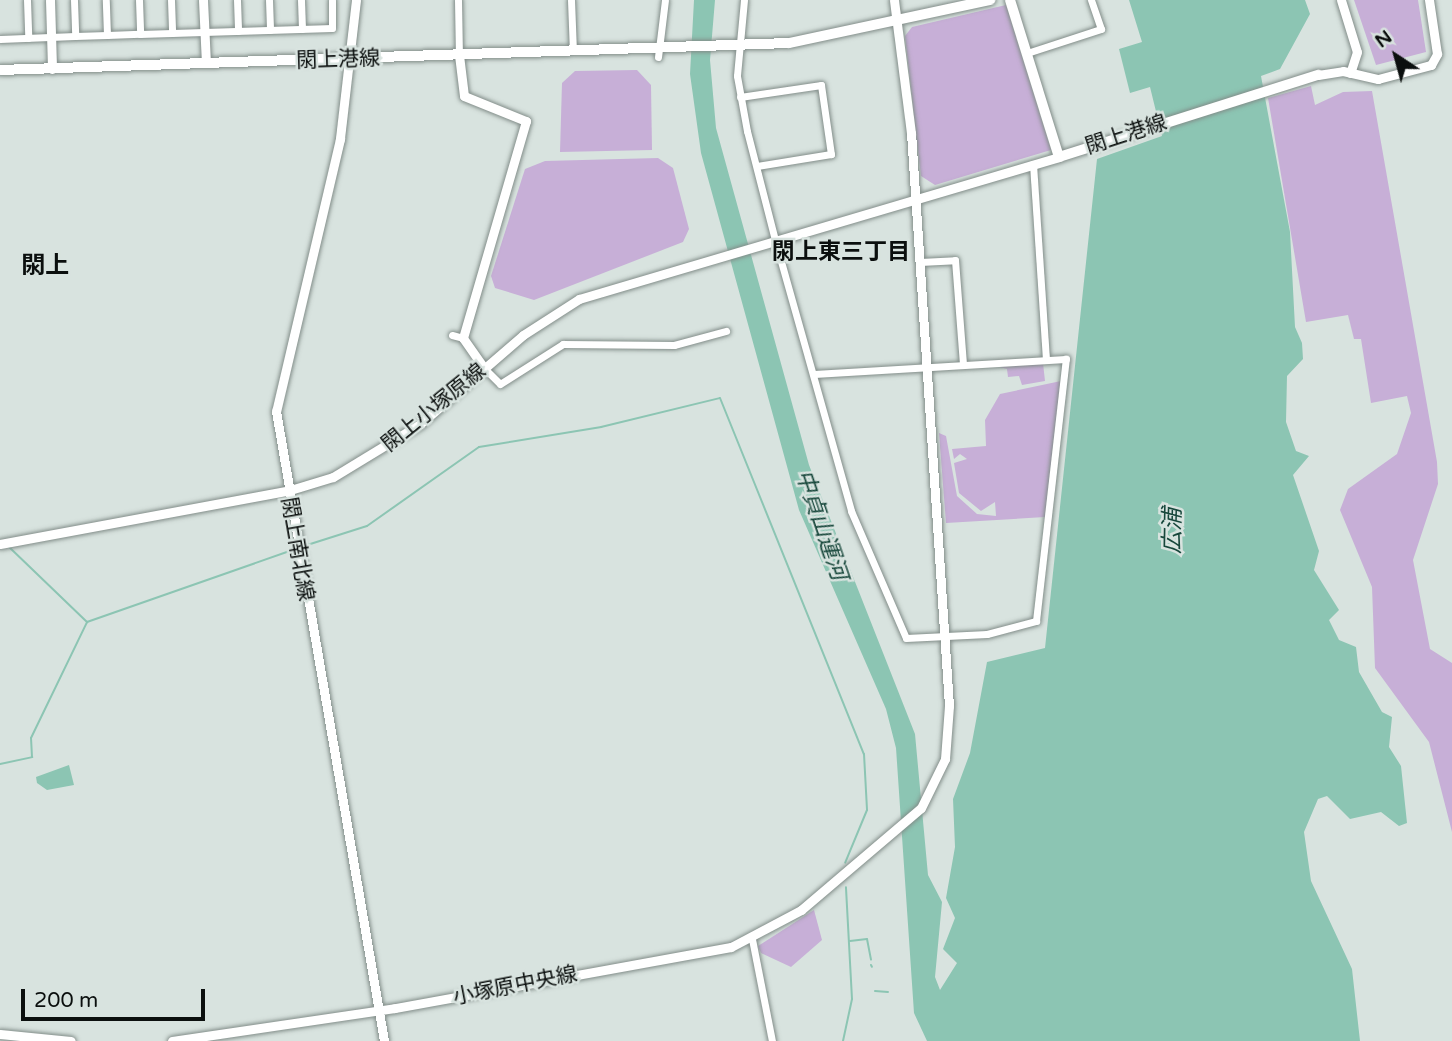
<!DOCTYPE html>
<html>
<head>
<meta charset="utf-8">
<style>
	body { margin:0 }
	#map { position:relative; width:1452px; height:1041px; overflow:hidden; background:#d8e3df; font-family:"Varela Round","Noto Sans JP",sans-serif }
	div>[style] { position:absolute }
	.green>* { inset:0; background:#c7afd7 }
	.water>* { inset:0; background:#8cc5b3 }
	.stream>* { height:2px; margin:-1px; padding:0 1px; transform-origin:1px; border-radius:1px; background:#8cc5b3 }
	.roads { filter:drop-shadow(0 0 2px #828d89) drop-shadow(0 0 2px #828d89) }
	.minor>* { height:7px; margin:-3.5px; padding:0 3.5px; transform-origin:3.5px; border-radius:3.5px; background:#fff }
	.tertiary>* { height:9px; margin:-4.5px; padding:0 4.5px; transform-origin:4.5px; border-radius:4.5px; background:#fff }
	.secondary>* { height:10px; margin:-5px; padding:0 5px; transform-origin:5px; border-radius:5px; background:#fff }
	span { translate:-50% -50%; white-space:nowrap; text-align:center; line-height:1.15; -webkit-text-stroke:5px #d8e3df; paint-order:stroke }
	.street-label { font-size:21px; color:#0b0f0e }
	.neighbourhood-label { font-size:23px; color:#0b0f0e; font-weight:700 }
	.water-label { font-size:23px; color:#17473b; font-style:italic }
	.quarter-label { font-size:24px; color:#0b0f0e; font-weight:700 }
	.north { position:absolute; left:1361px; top:21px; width:70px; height:70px; -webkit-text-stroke:5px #d8e3df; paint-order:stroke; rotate:324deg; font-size:19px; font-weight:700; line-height:28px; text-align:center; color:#0b0f0e }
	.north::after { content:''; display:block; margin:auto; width:24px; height:32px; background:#0b0f0e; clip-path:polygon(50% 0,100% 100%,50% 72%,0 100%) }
	.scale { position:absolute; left:21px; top:989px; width:184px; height:32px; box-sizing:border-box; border:4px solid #0b0f0e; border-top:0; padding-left:9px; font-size:21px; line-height:24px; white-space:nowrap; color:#0b0f0e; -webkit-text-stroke:5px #d8e3df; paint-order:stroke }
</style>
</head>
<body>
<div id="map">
	<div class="green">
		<i style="clip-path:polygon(1354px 0,1418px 0,1426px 52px,1376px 65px)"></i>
		<i style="clip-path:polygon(1006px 5px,1051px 150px,935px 185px,921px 176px,905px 36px,912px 27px)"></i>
		<i style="clip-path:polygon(637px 70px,651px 85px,652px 150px,560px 152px,562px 83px,575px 71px)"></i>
		<i style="clip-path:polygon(1311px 86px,1315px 105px,1343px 92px,1372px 91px,1437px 462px,1438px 484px,1413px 560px,1430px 649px,1452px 663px,1452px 832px,1429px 742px,1375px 668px,1372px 587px,1340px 510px,1348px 489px,1397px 454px,1411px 413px,1407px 396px,1371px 403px,1361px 339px,1354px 339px,1348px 315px,1306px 322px,1268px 98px)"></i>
		<i style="clip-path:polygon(658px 158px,673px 168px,689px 229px,683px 242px,534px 300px,495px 288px,491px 276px,525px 169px,545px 161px)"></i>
		<i style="clip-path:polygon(1043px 363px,1045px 381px,1022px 385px,1019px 376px,1008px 377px,1007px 369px,996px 366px)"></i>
		<i style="clip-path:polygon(1061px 381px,1045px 517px,946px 523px,939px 433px,946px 436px,957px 496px,977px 514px,996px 516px,995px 502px,981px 511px,959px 493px,954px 463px,967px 459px,960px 454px,954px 459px,952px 449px,986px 446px,985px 420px,1000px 394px)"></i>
		<i style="clip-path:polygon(814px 910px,822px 940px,791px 967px,761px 953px,758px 946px)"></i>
	</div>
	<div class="water">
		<i style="clip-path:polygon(694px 0,715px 0,710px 60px,716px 128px,809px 465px,915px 734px,928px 875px,942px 902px,935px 977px,940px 990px,957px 963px,943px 949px,955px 918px,946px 898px,955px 847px,953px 799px,970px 753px,987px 662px,1045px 648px,1097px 159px,1162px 136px,1150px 87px,1130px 93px,1119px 49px,1142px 42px,1129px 0,1305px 0,1310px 14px,1280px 69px,1261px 76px,1290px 232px,1295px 327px,1302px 343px,1303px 359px,1287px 376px,1286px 422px,1296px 451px,1309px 456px,1293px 475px,1319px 551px,1314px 570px,1339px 610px,1329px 620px,1339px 640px,1356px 647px,1359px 672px,1382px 712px,1392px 717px,1389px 747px,1401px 766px,1407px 823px,1399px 826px,1381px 812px,1350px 819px,1327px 796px,1318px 799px,1304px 832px,1311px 881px,1352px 969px,1360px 1041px,927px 1041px,914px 1013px,896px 748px,886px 709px,799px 510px,701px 153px,690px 74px)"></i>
		<i style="clip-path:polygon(69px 765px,74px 785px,47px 790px,37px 783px,36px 777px)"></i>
	</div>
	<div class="stream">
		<i style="left:8px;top:546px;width:110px;rotate:43.9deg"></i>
		<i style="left:87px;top:622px;width:220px;rotate:-19.3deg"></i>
		<i style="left:304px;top:546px;width:66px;rotate:-17.6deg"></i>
		<i style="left:367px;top:526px;width:137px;rotate:-35.2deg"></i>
		<i style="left:479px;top:447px;width:124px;rotate:-9.3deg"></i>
		<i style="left:601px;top:427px;width:122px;rotate:-13.7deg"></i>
		<i style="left:720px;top:398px;width:384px;rotate:68deg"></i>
		<i style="left:864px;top:754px;width:56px;rotate:86.9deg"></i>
		<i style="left:867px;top:810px;width:57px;rotate:112.5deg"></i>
		<i style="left:0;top:764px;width:33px;rotate:-12deg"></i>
		<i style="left:32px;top:757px;width:19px;rotate:-93deg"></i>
		<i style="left:31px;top:738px;width:129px;rotate:-64.2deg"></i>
		<i style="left:850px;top:941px;width:17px;rotate:-7deg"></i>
		<i style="left:867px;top:939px;width:21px;rotate:79deg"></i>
		<i style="left:871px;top:965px;width:2px;rotate:63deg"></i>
		<i style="left:875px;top:991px;width:13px;rotate:4deg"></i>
		<i style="left:843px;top:1041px;width:43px;rotate:-77.9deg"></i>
		<i style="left:852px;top:999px;width:112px;rotate:-93.1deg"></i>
	</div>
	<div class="roads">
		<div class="minor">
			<i style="left:27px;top:0;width:38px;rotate:88deg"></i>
			<i style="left:74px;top:0;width:36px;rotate:88deg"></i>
			<i style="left:75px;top:36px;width:32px;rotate:-2deg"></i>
			<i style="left:107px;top:35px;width:35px;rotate:-92deg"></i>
			<i style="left:139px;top:0;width:34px;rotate:88deg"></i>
			<i style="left:140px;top:34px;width:192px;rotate:-1.8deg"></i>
			<i style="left:332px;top:28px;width:28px;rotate:-90deg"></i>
			<i style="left:171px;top:0;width:33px;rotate:88deg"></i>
			<i style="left:237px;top:0;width:31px;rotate:88deg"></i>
			<i style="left:269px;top:0;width:30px;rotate:88deg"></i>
			<i style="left:301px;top:0;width:29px;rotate:88deg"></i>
			<i style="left:458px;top:0;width:55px;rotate:89deg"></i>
			<i style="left:571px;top:0;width:51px;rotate:87.8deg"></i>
			<i style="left:744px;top:0;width:76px;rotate:95.3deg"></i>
			<i style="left:737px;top:76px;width:56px;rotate:79.7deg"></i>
			<i style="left:747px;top:131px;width:113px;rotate:75.6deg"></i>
			<i style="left:775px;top:240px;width:281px;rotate:74.3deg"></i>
			<i style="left:851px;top:511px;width:138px;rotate:66.6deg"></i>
			<i style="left:906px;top:638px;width:81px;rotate:-2.8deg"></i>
			<i style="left:987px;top:634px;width:51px;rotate:-14.9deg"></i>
			<i style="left:1036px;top:621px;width:264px;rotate:-83.5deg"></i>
			<i style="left:1066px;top:359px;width:253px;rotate:176.6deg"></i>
			<i style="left:107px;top:35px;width:33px;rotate:-2deg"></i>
			<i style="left:0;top:39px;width:75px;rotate:-2.3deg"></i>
			<i style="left:1027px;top:53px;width:78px;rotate:-18deg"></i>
			<i style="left:1101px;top:29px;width:31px;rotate:-109deg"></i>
			<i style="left:658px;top:57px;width:57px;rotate:-83deg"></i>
			<i style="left:740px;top:97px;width:82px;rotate:-8.4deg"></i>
			<i style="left:821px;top:85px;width:70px;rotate:81.8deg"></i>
			<i style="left:831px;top:154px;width:75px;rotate:170.8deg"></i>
			<i style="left:1033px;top:164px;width:196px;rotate:86.2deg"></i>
			<i style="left:920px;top:262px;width:35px;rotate:-3deg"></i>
			<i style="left:955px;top:260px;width:105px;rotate:85.6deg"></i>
			<i style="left:452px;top:335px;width:11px;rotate:15deg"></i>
			<i style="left:485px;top:369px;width:21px;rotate:45deg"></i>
			<i style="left:500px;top:384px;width:75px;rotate:-32.4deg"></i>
			<i style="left:563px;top:344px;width:111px;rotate:0.5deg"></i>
			<i style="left:674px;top:345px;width:54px;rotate:-15.1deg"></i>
			<i style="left:752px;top:939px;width:104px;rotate:78.9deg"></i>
		</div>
		<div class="tertiary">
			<i style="left:50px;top:0;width:69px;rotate:88.3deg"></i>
			<i style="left:203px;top:0;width:63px;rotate:87.3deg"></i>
			<i style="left:356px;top:0;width:140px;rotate:96.6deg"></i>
			<i style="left:340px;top:139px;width:279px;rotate:103.2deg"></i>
			<i style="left:276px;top:411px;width:639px;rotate:80.27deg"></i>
			<i style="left:1341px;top:0;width:54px;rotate:72.9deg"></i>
			<i style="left:1357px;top:52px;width:22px;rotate:108deg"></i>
			<i style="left:459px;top:55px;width:41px;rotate:83deg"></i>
			<i style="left:464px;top:96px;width:67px;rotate:22deg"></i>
			<i style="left:526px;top:121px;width:226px;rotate:106.2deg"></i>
			<i style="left:463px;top:338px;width:38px;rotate:55deg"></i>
			<i style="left:1318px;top:75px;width:25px;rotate:-9deg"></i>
			<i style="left:1343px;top:71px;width:36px;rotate:13deg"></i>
			<i style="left:1378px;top:79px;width:55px;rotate:-14.8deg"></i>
			<i style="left:1431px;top:65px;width:13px;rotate:-61deg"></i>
			<i style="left:1437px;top:54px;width:55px;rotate:-98.4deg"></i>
			<i style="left:0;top:544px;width:292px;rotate:-10.5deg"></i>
			<i style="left:287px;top:491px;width:48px;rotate:-16.9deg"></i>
			<i style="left:333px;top:477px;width:102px;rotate:-31.3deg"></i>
			<i style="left:420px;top:424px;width:136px;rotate:-40.8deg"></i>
			<i style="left:523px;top:335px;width:67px;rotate:-32.7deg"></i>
			<i style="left:579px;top:299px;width:501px;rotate:-16.48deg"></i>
			<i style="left:0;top:1034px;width:71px;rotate:5.6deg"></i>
			<i style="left:172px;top:1041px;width:225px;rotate:-8.4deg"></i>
			<i style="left:395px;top:1008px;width:341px;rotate:-10.3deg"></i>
			<i style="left:731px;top:947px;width:79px;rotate:-27.9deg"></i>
			<i style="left:801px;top:910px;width:157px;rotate:-40.4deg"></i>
			<i style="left:921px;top:808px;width:55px;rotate:-63.9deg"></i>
			<i style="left:945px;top:759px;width:53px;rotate:-85.7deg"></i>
			<i style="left:949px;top:706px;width:574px;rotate:-93.79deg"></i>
			<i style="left:911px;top:133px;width:134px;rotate:-97.3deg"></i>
		</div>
		<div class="secondary">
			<i style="left:1010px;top:0;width:164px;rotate:72.7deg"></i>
			<i style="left:1059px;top:157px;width:272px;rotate:-17.6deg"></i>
			<i style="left:0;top:70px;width:789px;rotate:-1.96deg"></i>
			<i style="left:789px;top:43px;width:206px;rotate:-12.1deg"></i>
		</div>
	</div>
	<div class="street-label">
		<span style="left:338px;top:60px;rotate:-2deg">閖上港線</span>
		<span style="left:1126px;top:135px;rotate:-18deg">閖上港線</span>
		<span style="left:434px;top:408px;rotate:-39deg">閖上小塚原線</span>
		<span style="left:297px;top:549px;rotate:80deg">閖上南北線</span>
		<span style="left:515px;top:986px;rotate:-11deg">小塚原中央線</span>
	</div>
	<div class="neighbourhood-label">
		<span style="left:841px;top:252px">閖上東三丁目</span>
	</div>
	<div class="water-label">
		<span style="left:821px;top:525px;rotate:71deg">中貞山運河</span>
		<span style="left:1173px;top:531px;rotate:-89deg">広浦</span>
	</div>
	<div class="quarter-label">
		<span style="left:45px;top:266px">閖上</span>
	</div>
	<div class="north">N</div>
	<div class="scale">200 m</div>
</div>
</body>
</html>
